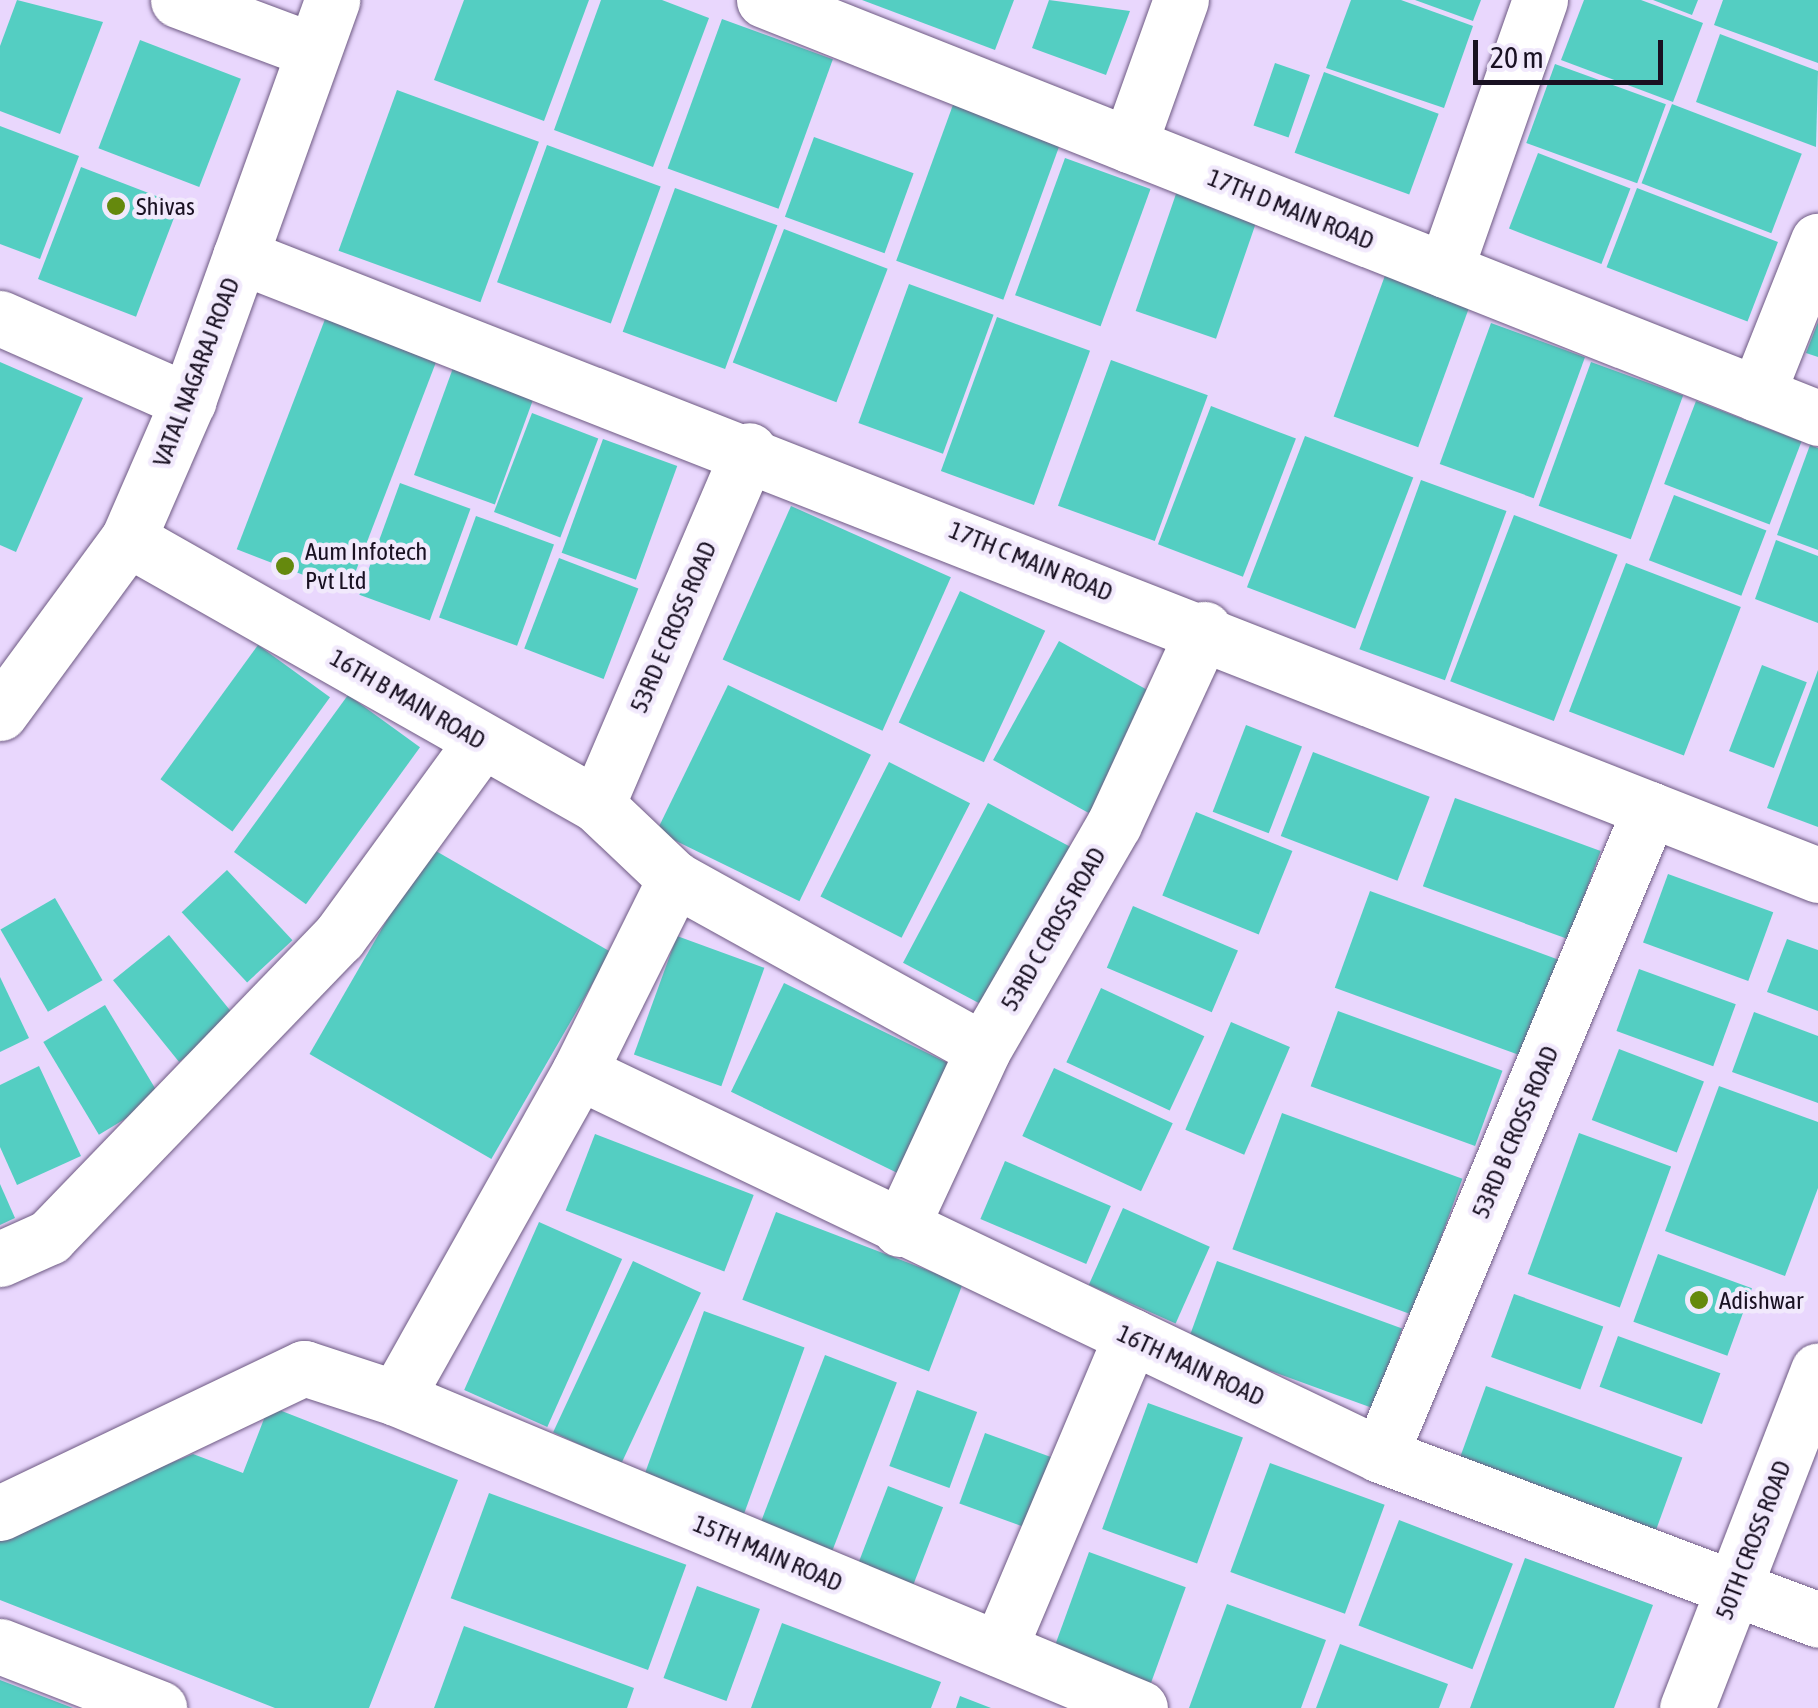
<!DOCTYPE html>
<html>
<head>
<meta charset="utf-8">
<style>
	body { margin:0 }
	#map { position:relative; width:1818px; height:1708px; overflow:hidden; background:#e9d7fd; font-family:"Asap Condensed",sans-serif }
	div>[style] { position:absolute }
	.building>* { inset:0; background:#54cec2; transform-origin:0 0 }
	.roads { filter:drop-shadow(0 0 2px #6e5a83) drop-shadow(0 0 2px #6e5a83) }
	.minor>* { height:55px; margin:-27.5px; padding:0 27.5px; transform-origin:27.5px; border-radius:27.5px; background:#fff }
	.tertiary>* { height:55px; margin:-27.5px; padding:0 27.5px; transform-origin:27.5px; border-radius:27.5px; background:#fff }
	.secondary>* { height:55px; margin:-27.5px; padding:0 27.5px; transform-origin:27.5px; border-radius:27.5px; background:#fff }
	.dots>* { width:28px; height:28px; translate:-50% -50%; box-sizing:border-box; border:5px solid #f1e9fc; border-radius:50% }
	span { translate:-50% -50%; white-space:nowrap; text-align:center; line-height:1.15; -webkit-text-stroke:9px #f1e9fc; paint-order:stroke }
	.poi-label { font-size:25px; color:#191122 }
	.left { translate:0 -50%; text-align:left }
	.street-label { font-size:25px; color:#191122 }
	.scale { position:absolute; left:1473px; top:40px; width:190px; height:45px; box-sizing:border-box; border:5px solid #191122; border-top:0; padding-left:12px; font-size:30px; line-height:35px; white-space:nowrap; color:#191122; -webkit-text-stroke:8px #f1e9fc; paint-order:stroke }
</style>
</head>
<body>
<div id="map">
	<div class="building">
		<i style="clip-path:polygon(17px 0,103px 22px,60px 134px,0 111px,0 46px)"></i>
		<i style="clip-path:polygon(464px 0,589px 0,544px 121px,434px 80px)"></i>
		<i style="clip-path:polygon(601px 0,662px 0,709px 18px,653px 167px,554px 130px)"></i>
		<i style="clip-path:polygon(862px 0,1014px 0,995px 50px)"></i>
		<i style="clip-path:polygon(1049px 0,1130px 11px,1106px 75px,1032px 48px)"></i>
		<i style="clip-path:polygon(1351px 0,1401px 0,1473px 26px,1444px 108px,1326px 68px)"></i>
		<i style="clip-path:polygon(1415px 0,1481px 0,1473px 21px)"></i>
		<i style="clip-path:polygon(1584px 0,1641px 0,1703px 23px,1673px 102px,1561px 60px)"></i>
		<i style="clip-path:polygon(1653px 0,1698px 0,1692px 15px)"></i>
		<i style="clip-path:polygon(1723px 0,1818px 0,1818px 63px,1714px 25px)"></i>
		<i style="left:722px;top:19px;width:118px;height:159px;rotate:20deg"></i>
		<i style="clip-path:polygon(1720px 34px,1818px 71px,1816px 147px,1696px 102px)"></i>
		<i style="left:140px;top:40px;width:108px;height:116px;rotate:21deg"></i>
		<i style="left:1275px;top:63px;width:37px;height:66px;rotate:19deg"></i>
		<i style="left:1555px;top:64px;width:118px;height:84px;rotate:20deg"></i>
		<i style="left:1324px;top:72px;width:122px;height:86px;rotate:20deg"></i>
		<i style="left:397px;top:90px;width:151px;height:171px;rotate:20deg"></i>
		<i style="left:954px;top:102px;width:114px;height:169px;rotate:20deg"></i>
		<i style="left:1672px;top:104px;width:139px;height:85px;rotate:21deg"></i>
		<i style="clip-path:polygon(0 126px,79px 156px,40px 259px,0 244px)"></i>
		<i style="left:814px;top:137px;width:106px;height:85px;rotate:20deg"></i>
		<i style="left:547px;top:145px;width:121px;height:146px;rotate:20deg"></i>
		<i style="left:1538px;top:153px;width:99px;height:81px;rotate:21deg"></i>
		<i style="left:1065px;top:158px;width:91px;height:146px;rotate:20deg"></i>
		<i style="left:81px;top:167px;width:105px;height:120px;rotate:21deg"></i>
		<i style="left:675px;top:188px;width:109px;height:153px;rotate:20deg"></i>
		<i style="left:1637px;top:188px;width:151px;height:85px;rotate:21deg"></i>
		<i style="left:1177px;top:191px;width:85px;height:127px;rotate:19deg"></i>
		<i style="left:784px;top:229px;width:111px;height:143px;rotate:21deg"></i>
		<i style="left:1387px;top:270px;width:90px;height:156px;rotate:20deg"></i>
		<i style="left:909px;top:284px;width:90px;height:148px;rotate:20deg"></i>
		<i style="left:327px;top:314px;width:119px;height:252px;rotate:21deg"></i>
		<i style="left:997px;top:317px;width:99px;height:164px;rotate:20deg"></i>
		<i style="clip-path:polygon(1818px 322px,1818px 357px,1806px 353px)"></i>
		<i style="left:1491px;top:323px;width:100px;height:150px;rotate:20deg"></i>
		<i style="left:1111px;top:360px;width:103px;height:155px;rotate:20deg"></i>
		<i style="clip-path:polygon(0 362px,83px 398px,16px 552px,0 545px)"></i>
		<i style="left:1591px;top:362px;width:98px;height:153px;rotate:20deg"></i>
		<i style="left:453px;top:368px;width:86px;height:114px;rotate:20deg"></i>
		<i style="left:1696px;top:401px;width:113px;height:89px;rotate:21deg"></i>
		<i style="left:1211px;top:406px;width:91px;height:148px;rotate:21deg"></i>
		<i style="left:532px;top:413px;width:71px;height:106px;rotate:21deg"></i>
		<i style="left:1305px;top:436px;width:116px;height:162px;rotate:21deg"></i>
		<i style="left:603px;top:439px;width:79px;height:121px;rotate:20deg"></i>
		<i style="clip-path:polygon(1810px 445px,1818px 448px,1818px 550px,1777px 535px)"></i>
		<i style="left:1421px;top:480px;width:91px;height:180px;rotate:20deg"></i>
		<i style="left:400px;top:483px;width:75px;height:119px;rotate:20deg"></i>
		<i style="left:1674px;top:495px;width:99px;height:70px;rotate:21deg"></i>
		<i style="left:791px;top:506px;width:175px;height:168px;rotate:24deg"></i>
		<i style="left:1514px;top:515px;width:111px;height:178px;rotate:21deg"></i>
		<i style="left:476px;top:516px;width:83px;height:108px;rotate:20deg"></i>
		<i style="clip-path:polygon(1776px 540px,1818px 556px,1818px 623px,1755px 599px)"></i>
		<i style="left:559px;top:558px;width:85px;height:97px;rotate:21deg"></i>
		<i style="left:1626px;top:563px;width:123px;height:159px;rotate:21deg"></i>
		<i style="left:960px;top:591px;width:94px;height:145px;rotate:25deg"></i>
		<i style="left:1059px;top:641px;width:115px;height:136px;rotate:29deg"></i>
		<i style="left:258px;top:645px;width:89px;height:166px;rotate:36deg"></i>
		<i style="left:1762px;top:665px;width:48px;height:92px;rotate:21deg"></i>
		<i style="clip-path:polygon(1818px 670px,1818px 827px,1767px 808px)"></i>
		<i style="left:728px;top:685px;width:159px;height:163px;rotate:26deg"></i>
		<i style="left:348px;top:695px;width:89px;height:194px;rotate:36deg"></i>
		<i style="left:1246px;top:725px;width:60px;height:93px;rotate:21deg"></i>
		<i style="left:1313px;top:752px;width:125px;height:90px;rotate:21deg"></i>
		<i style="left:889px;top:762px;width:91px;height:151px;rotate:27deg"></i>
		<i style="left:1455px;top:798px;width:155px;height:94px;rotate:20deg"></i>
		<i style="left:988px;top:803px;width:107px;height:181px;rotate:28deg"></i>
		<i style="left:1196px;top:812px;width:104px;height:90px;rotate:22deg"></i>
		<i style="left:429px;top:847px;width:210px;height:239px;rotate:30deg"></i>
		<i style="left:227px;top:870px;width:96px;height:62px;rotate:47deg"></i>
		<i style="left:1668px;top:874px;width:112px;height:73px;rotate:20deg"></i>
		<i style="left:1370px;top:891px;width:208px;height:103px;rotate:20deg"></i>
		<i style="left:55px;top:898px;width:95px;height:63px;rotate:60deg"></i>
		<i style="left:1133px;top:906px;width:114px;height:67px;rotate:23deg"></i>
		<i style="left:169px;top:935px;width:105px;height:72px;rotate:51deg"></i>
		<i style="left:677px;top:936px;width:93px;height:126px;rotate:20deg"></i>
		<i style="clip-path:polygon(1787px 939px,1818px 950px,1818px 1011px,1767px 992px)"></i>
		<i style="left:1639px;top:969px;width:103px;height:66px;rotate:20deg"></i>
		<i style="clip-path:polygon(0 977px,29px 1038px,0 1052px)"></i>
		<i style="left:784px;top:983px;width:208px;height:121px;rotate:26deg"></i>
		<i style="left:1101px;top:988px;width:114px;height:82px;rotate:25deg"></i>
		<i style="left:105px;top:1005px;width:108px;height:72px;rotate:59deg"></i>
		<i style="left:1338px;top:1011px;width:175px;height:80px;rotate:20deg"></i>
		<i style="clip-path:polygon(1754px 1012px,1818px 1036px,1818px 1103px,1732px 1072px)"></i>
		<i style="left:1231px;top:1022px;width:64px;height:117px;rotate:23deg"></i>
		<i style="left:1619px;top:1049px;width:91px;height:76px;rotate:21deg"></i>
		<i style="clip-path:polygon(39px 1066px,81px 1156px,17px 1185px,0 1147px,0 1085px)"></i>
		<i style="left:1054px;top:1068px;width:131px;height:75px;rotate:25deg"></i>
		<i style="clip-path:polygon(1719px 1086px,1818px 1122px,1818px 1188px,1785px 1276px,1665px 1231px)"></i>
		<i style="left:1282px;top:1113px;width:192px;height:145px;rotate:20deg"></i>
		<i style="left:1579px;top:1133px;width:98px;height:150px;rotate:20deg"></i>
		<i style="left:595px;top:1134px;width:170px;height:82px;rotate:21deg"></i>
		<i style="left:1005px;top:1161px;width:115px;height:63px;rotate:23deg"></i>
		<i style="clip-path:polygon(0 1184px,15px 1218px,0 1225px)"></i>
		<i style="left:1123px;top:1208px;width:95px;height:84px;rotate:24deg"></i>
		<i style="left:776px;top:1212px;width:200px;height:94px;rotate:21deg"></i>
		<i style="left:539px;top:1222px;width:91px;height:184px;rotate:24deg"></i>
		<i style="left:1658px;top:1254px;width:100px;height:72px;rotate:20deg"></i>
		<i style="left:633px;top:1261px;width:75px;height:189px;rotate:25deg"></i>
		<i style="left:1217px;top:1261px;width:197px;height:85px;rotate:20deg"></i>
		<i style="left:1514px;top:1294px;width:95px;height:67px;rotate:20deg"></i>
		<i style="left:704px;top:1311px;width:107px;height:187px;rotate:20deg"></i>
		<i style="left:1618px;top:1336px;width:109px;height:54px;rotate:20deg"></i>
		<i style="left:825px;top:1355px;width:77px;height:189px;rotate:21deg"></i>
		<i style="left:1486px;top:1386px;width:209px;height:80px;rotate:20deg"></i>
		<i style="left:917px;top:1390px;width:64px;height:81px;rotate:20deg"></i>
		<i style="left:1148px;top:1403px;width:101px;height:134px;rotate:20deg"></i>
		<i style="clip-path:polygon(269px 1406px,458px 1480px,369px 1708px,275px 1708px,0 1600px,0 1532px,193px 1454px,243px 1473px)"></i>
		<i style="left:985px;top:1433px;width:78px;height:75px;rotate:20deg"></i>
		<i style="left:1270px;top:1463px;width:122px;height:116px;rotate:20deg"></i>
		<i style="left:888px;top:1486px;width:59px;height:86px;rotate:21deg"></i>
		<i style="left:489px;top:1493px;width:210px;height:112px;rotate:20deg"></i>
		<i style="left:1399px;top:1520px;width:122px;height:113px;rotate:21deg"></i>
		<i style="left:1089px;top:1552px;width:103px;height:116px;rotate:20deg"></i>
		<i style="clip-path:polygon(1525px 1558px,1653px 1605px,1614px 1708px,1470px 1708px)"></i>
		<i style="left:697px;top:1586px;width:67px;height:98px;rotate:20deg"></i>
		<i style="clip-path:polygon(1227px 1604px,1326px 1640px,1301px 1708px,1189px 1708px)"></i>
		<i style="clip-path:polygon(782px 1623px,941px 1682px,931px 1708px,751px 1708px)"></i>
		<i style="clip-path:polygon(464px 1626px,634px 1688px,627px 1708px,434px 1708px)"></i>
		<i style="clip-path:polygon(1340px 1644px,1448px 1684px,1439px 1708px,1316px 1708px)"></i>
		<i style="clip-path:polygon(0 1680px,73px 1708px,0 1708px)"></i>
		<i style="clip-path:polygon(960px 1696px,991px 1708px,956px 1708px)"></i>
	</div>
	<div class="roads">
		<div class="minor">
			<i style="left:178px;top:0;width:143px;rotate:20.5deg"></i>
			<i style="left:764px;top:0;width:1134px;rotate:21.63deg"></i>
			<i style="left:1129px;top:145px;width:154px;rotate:-70.3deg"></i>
			<i style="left:240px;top:256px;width:1695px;rotate:21.42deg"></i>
			<i style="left:1445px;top:270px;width:286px;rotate:-70.6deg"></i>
			<i style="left:0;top:318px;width:206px;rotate:23.8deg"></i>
			<i style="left:1757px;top:394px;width:165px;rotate:-68.3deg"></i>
			<i style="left:128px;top:539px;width:539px;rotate:29.56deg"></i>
			<i style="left:597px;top:805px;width:108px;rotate:43.5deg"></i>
			<i style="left:675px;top:879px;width:352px;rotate:29deg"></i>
			<i style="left:597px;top:805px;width:386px;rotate:-66.8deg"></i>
			<i style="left:579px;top:1072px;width:888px;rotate:25.55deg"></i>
			<i style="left:1380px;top:1455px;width:468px;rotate:20.6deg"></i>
			<i style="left:900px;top:1229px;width:197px;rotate:-65.1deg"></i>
			<i style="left:983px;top:1050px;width:261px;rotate:-59.9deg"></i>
			<i style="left:1114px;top:824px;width:215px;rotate:-65.2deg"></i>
			<i style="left:0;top:1259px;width:54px;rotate:-24.2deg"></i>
			<i style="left:49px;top:1237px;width:417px;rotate:-46deg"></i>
			<i style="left:339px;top:937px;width:241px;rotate:-53.9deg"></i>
			<i style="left:396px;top:1398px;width:806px;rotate:22.62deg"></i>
			<i style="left:1380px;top:1455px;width:700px;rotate:-67.32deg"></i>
			<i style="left:0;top:1513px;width:337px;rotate:-25.5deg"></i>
			<i style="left:304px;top:1368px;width:97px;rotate:18.1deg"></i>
			<i style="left:396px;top:1398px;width:374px;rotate:-60.7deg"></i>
			<i style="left:579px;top:1072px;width:216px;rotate:-63.6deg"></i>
			<i style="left:0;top:1646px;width:171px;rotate:21.3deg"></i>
			<i style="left:999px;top:1649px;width:340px;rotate:-67.1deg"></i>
		</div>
		<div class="tertiary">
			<i style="left:1687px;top:1708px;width:362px;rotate:-68.8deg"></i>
		</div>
		<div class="secondary">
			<i style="left:0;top:713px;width:216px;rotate:-53.7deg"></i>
			<i style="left:128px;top:539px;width:150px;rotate:-66.5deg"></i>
			<i style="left:188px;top:401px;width:426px;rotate:-70.2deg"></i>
		</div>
	</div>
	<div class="dots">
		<i style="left:116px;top:206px;background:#65890d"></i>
		<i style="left:285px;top:566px;background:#65890d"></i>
		<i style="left:1699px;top:1300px;background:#65890d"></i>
	</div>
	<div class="poi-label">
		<span class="left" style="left:136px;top:206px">Shivas</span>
		<span class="left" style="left:305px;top:566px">Aum Infotech<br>Pvt Ltd</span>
		<span class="left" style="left:1719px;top:1300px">Adishwar</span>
	</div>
	<div class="street-label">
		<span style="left:1291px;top:209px;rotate:22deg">17TH D MAIN ROAD</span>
		<span style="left:196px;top:372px;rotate:-69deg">VATAL NAGARAJ ROAD</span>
		<span style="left:1031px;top:561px;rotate:22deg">17TH C MAIN ROAD</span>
		<span style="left:673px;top:627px;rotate:-67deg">53RD E CROSS ROAD</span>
		<span style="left:408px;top:699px;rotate:30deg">16TH B MAIN ROAD</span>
		<span style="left:1053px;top:929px;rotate:-60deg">53RD C CROSS ROAD</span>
		<span style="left:1515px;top:1132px;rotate:-67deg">53RD B CROSS ROAD</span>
		<span style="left:1191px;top:1365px;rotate:25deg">16TH MAIN ROAD</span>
		<span style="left:1753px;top:1540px;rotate:-69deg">50TH CROSS ROAD</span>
		<span style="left:768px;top:1553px;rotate:23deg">15TH MAIN ROAD</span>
	</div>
	<div class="scale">20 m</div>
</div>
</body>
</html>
